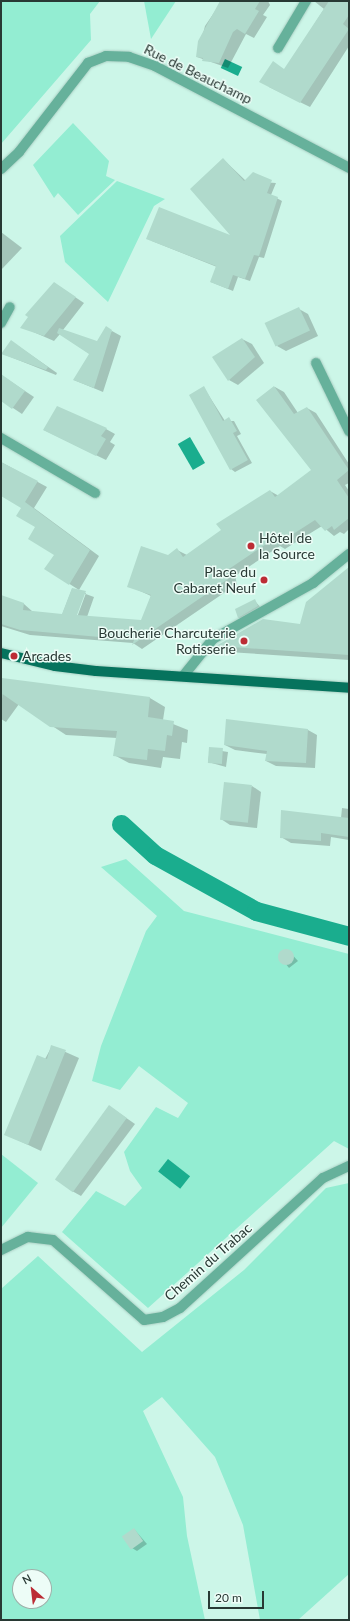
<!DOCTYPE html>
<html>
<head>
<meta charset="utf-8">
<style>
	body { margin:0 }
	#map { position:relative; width:350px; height:1621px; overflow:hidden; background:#ccf6e8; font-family:Lato,sans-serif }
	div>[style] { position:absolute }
	.green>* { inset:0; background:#93edd2 }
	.water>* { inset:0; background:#1aad8e; transform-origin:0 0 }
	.shadow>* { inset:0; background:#0003 }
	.canal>* { height:19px; margin:-9.5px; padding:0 9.5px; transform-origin:9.5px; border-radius:9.5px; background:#1aad8e }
	.building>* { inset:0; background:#b0dacc; transform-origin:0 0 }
	.round { border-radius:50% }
	.roads { filter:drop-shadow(0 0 1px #abd0c4) drop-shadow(0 0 1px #abd0c4) }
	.minor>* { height:10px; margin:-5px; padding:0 5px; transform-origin:5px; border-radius:5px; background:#66b19b }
	.major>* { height:10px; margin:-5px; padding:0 5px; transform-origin:5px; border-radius:5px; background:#06735d }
	.dots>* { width:11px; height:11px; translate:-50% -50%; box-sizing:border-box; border:2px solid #edfdf7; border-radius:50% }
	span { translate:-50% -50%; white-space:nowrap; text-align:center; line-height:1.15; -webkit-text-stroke:3px #edfdf7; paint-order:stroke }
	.street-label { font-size:14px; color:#283934 }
	.poi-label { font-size:14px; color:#283934 }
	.left { translate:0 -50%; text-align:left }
	.right { translate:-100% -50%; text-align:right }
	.frame { position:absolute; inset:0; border:2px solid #283934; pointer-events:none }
	.north { position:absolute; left:12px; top:1569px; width:40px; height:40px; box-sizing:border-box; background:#edfdf7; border:1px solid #9eafa9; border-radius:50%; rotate:332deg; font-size:11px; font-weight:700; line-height:16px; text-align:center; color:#283934 }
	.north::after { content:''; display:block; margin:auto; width:14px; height:18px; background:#bc2c35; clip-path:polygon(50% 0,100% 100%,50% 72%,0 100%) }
	.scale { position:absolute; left:208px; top:1591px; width:56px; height:18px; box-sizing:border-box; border:2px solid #283934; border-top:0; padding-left:5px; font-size:12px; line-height:14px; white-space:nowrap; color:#283934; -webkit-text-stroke:3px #edfdf7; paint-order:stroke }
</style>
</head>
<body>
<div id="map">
	<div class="green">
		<i style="clip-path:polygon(1px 1px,100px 1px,90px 14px,91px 40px,1px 144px)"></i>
		<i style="clip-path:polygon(144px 1px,176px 1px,151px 39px)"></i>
		<i style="clip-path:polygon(73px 123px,109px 161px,106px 176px,115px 180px,78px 215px,58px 193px,54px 198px,33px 165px)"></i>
		<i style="clip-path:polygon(117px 181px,165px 199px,154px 206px,108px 302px,65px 262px,60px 236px)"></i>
		<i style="clip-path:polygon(126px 859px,184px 911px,349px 954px,349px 1149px,334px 1141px,148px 1308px,62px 1232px,96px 1191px,125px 1206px,142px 1188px,130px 1171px,124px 1152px,156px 1107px,178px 1118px,188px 1103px,139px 1066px,120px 1090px,92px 1081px,101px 1046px,146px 931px,157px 916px,101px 867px)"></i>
		<i style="clip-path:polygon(1px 1154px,38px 1183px,1px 1228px)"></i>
		<i style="clip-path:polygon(evenodd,349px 1183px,349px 1574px,298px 1620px,260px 1620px,243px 1525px,215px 1457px,162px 1397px,143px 1411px,183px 1497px,187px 1536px,205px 1620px,1px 1620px,1px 1289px,38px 1256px,142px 1352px,244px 1270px,326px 1188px,349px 1183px,20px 1577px,44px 1577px,44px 1601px,20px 1601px,20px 1577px)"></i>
	</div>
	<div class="water">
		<i style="left:225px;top:59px;width:19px;height:10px;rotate:25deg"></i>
		<i style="left:190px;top:437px;width:30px;height:14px;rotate:60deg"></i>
		<i style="left:168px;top:1159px;width:28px;height:16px;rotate:38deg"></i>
	</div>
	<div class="shadow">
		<i style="clip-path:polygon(222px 1px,268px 1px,270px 5px,263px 15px,267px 17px,254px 38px,246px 34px,228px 68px,197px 57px,205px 26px)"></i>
		<i style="clip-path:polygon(349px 1px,349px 46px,310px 107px,269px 87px,285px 70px,324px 9px,314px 1px)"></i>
		<i style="clip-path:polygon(223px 159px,246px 181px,276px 183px,271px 195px,282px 201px,264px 258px,259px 257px,250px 281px,238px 277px,233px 291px,211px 282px,217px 267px,152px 241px,234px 237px)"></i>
		<i style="clip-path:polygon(1px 232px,22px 248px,1px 270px)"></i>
		<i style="clip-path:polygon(54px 283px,84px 303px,63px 330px,97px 343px,112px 331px,121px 336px,103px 392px,74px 380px,90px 354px,60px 334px,54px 341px,22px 327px)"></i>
		<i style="clip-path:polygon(299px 309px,308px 314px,318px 336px,286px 351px,277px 346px)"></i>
		<i style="clip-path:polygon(242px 339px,252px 344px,264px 363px,238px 385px,229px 380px)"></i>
		<i style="clip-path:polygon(11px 341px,57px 373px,56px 375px,3px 354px)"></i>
		<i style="clip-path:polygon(1px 375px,34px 397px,22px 414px,1px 400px)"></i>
		<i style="clip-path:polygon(evenodd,275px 387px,284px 392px,298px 413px,307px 408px,316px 413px,349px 464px,349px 483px,345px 485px,349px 491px,349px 529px,344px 534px,340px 532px,334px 536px,322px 526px,285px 549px,280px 546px,235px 576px,237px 584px,142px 649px,133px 643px,30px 635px,1px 626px,1px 596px,24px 604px,33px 612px,62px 615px,72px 589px,94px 597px,87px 617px,142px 621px,151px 596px,129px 586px,142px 547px,168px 556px,177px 550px,187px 555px,222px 531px,218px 524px,270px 491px,279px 496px,312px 470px,257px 400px,275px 387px,84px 593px,86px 593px,76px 620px,74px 619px,84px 593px)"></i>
		<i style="clip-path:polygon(204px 388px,225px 421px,234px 421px,241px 434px,237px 436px,252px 463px,235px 472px,231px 469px)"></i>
		<i style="clip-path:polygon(106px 429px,115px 434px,110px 442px,115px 445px,106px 460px,44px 430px)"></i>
		<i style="clip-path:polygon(1px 462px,47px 487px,34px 508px,99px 556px,79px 590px,46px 569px,55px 554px,22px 508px,1px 490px)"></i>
		<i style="clip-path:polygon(349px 575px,349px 660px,228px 652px,218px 646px,301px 625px)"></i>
		<i style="clip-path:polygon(254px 600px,262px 609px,243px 620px,238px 617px)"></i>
		<i style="clip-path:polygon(3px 679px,150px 698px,165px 707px,163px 720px,188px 730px,187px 743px,182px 742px,180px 759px,163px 757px,161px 768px,129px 763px,114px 755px,117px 738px,66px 735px,19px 704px,6px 722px,1px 719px)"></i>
		<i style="clip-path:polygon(227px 720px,308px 730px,317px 735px,315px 768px,276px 766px,266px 761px,267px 754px,235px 750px,225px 745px)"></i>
		<i style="clip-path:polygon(210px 749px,228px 752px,226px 767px,208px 762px)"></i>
		<i style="clip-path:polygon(252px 786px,261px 792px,257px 828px,230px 825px,221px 819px)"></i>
		<i style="clip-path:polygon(342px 808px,349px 809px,349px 840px,331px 837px,330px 846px,291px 843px,281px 837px,341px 818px)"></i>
		<i style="clip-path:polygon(288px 950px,298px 961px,289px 968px,279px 955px)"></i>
		<i style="clip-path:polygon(52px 1046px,79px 1058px,41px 1151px,5px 1134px)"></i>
		<i style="clip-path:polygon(109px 1106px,135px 1124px,81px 1196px,72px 1191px)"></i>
		<i style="clip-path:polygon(134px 1529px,147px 1544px,137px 1551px,132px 1548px)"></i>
	</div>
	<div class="canal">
		<i style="left:121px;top:824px;width:46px;rotate:42.4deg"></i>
		<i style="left:155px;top:855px;width:115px;rotate:29deg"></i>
		<i style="left:256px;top:911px;width:96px;rotate:15deg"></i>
	</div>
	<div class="building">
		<i style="clip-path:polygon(220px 1px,260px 1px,255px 9px,259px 11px,245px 34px,237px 29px,233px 32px,219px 63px,202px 61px,203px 58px,196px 57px,198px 41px)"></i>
		<i style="clip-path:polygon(329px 1px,349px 1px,349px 15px,343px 24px,349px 29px,300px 103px,259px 82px,273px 61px,284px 69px)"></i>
		<i style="clip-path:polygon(223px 158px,244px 181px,253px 172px,272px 180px,267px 193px,278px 197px,259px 256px,254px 255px,245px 279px,233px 275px,228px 289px,210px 282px,216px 266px,146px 239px,159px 207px,230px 235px,190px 189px)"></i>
		<i style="clip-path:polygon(54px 282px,76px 297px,44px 336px,20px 328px,28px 317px,25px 315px)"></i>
		<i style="left:299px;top:307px;width:26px;height:38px;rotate:65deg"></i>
		<i style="clip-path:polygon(106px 326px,112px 330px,94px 388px,73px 380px,89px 354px,57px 333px,59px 328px,97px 341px)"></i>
		<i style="clip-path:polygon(242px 338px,255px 357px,228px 381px,212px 357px)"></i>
		<i style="clip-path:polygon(11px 340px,48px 367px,46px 370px,1px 354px)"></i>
		<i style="clip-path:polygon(1px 374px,25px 391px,12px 409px,1px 401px)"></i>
		<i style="clip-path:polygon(204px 386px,223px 421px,229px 417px,237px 431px,233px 433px,248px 460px,230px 470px,189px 395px)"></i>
		<i style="clip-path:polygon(274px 386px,294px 414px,307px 407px,349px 470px,337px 480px,349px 498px,349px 518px,334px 530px,332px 526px,325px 531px,315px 520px,276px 545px,272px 540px,226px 571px,228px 579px,132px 645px,134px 640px,20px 630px,1px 624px,1px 595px,24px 603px,23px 610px,62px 614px,72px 588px,86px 591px,77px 615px,141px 620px,151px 595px,127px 587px,141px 546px,168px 555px,177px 548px,183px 557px,221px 530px,216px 524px,270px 490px,275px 497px,311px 470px,256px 400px)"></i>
		<i style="clip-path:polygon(57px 406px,107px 428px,101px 436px,106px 439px,96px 456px,43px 430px)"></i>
		<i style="clip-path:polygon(1px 462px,38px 481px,25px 502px,90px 550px,69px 585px,44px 569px,54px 555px,28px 539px,35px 527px,16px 516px,21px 508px,1px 496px)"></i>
		<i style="clip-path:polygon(349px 567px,349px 655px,216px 646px,263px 619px,300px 624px,306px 602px)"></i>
		<i style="clip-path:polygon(255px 599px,258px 606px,238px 618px,235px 609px)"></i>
		<i style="clip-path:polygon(2px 678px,150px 697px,148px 717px,174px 721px,172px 736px,167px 735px,165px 751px,148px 749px,147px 760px,113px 756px,117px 731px,50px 727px,1px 693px)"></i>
		<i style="clip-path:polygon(226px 719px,308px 729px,306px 763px,265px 761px,267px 751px,224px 745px)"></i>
		<i style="left:209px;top:747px;width:14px;height:16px;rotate:4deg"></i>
		<i style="left:224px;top:782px;width:28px;height:38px;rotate:6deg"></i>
		<i style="clip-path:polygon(281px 810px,349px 818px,349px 837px,321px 833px,321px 841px,280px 838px)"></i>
		<i class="round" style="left:278px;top:949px;width:16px;height:16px"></i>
		<i style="clip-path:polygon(51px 1045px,66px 1050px,28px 1145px,4px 1135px,37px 1055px,47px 1059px)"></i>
		<i style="left:109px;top:1105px;width:22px;height:92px;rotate:36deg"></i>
		<i style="left:134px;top:1528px;width:16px;height:15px;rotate:55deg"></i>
	</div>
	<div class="roads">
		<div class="minor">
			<i style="left:278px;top:48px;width:55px;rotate:-59.2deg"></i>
			<i style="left:1px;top:169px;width:25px;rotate:-43deg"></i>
			<i style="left:19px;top:152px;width:113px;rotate:-52.2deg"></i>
			<i style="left:88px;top:63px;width:19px;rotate:-21deg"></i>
			<i style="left:106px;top:56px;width:23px;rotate:2deg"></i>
			<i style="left:129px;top:57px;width:28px;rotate:19deg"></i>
			<i style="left:155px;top:66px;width:219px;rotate:27.7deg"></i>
			<i style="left:1px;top:323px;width:18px;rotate:-61deg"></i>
			<i style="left:316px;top:363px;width:76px;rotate:64.1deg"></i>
			<i style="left:1px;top:438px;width:109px;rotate:30.3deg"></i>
			<i style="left:184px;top:675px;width:46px;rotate:-51.1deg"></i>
			<i style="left:213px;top:639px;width:115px;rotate:-29.2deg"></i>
			<i style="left:313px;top:583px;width:46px;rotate:-38.9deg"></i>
			<i style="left:1px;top:1250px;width:30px;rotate:-26deg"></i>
			<i style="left:28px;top:1237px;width:25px;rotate:7deg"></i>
			<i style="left:53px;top:1240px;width:121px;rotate:41.3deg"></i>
			<i style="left:144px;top:1320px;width:19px;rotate:-9deg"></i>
			<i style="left:163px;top:1317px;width:19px;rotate:-28deg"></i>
			<i style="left:180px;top:1308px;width:193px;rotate:-42.3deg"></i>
			<i style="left:323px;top:1178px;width:29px;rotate:-25deg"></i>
		</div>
		<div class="major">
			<i style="left:1px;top:653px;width:56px;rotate:13.5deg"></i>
			<i style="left:55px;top:666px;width:41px;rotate:7deg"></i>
			<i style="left:96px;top:671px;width:254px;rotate:3.8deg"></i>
		</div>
	</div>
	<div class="dots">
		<i style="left:251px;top:546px;background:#bc2c35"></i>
		<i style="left:264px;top:580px;background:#bc2c35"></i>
		<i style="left:244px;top:641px;background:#bc2c35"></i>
		<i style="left:14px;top:656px;background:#bc2c35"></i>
	</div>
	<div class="street-label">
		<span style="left:198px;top:74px;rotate:26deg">Rue de Beauchamp</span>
		<span style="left:208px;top:1262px;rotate:-41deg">Chemin du Trabac</span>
	</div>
	<div class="poi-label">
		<span class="left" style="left:259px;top:546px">Hôtel de<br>la Source</span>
		<span class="right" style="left:256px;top:580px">Place du<br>Cabaret Neuf</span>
		<span class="right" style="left:236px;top:641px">Boucherie Charcuterie<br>Rotisserie</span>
		<span class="left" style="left:22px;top:656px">Arcades</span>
	</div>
	<div class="frame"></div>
	<div class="north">N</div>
	<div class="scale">20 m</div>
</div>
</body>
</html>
